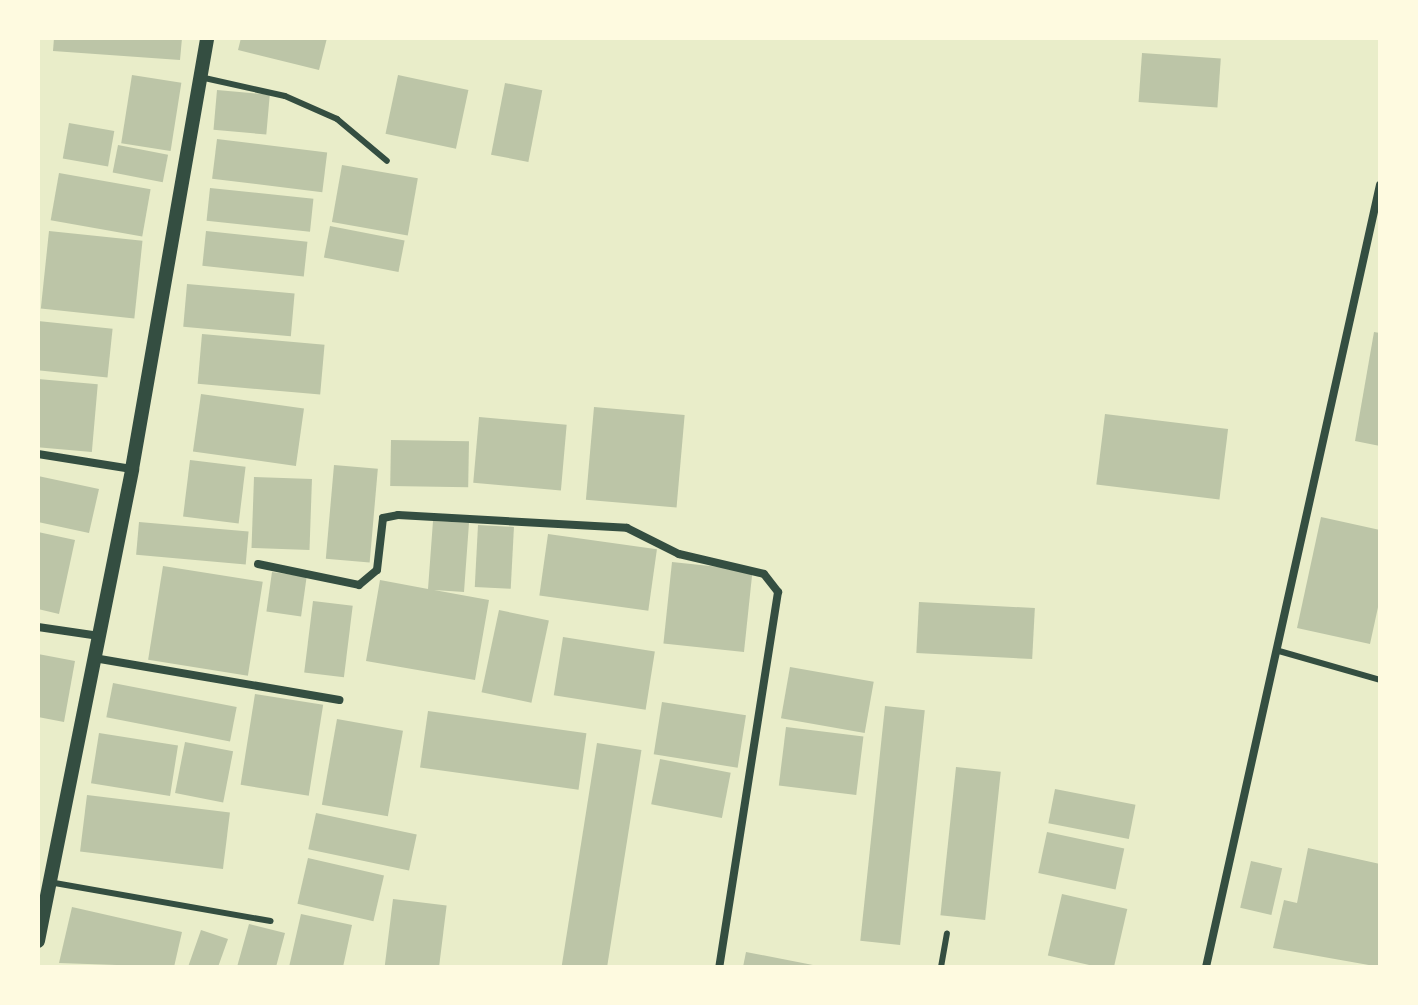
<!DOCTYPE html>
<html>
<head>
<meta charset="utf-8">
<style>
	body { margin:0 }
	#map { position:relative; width:1418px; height:1005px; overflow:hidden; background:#e9edc9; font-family:Roboto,sans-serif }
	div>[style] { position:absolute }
	.building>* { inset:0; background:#bcc5a7; transform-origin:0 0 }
	.service>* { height:6px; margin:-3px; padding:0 3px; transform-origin:3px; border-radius:3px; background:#344e41 }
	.minor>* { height:8px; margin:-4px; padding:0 4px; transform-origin:4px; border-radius:4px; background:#344e41 }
	.tertiary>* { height:14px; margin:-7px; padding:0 7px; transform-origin:7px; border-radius:7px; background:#344e41 }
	span { translate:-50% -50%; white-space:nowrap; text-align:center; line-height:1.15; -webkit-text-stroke:8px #fefae0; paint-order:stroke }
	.frame { position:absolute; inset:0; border:40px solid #fefae0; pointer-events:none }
</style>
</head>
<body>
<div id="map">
	<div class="building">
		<i style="clip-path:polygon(54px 38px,182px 38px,180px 60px,53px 51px)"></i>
		<i style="clip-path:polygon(241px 38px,327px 38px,319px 70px,238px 50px)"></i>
		<i style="left:1142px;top:53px;width:79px;height:49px;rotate:4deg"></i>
		<i style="left:132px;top:75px;width:50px;height:69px;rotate:9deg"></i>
		<i style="left:398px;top:75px;width:72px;height:60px;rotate:12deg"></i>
		<i style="left:505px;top:83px;width:38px;height:73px;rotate:11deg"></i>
		<i style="left:217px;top:90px;width:53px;height:40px;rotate:5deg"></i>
		<i style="left:69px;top:123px;width:46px;height:36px;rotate:10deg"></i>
		<i style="left:217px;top:139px;width:111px;height:40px;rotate:7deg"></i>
		<i style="left:118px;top:145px;width:51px;height:28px;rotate:11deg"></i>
		<i style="left:342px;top:165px;width:77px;height:58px;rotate:10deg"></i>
		<i style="left:59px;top:173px;width:93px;height:48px;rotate:10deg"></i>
		<i style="left:210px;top:188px;width:104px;height:33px;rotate:6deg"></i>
		<i style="left:330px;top:226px;width:76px;height:32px;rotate:11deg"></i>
		<i style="left:49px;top:231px;width:94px;height:78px;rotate:6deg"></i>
		<i style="left:206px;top:231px;width:102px;height:35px;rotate:6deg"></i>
		<i style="left:187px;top:284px;width:108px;height:43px;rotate:5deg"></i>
		<i style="left:38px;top:321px;width:75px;height:49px;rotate:6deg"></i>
		<i style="clip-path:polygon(1374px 332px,1380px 333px,1380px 446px,1355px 441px)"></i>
		<i style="left:202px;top:334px;width:123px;height:50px;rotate:5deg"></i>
		<i style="left:38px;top:379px;width:60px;height:68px;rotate:5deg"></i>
		<i style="left:201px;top:394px;width:104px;height:58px;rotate:8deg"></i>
		<i style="left:594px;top:407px;width:91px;height:93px;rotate:5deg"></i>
		<i style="left:1105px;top:414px;width:124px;height:71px;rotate:7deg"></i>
		<i style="left:479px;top:417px;width:88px;height:66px;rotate:5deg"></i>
		<i style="left:391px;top:440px;width:78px;height:46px;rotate:1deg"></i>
		<i style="left:190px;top:460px;width:56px;height:57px;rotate:7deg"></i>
		<i style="left:334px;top:465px;width:44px;height:94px;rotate:5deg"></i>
		<i style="clip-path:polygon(38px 476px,99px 489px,89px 533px,38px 522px)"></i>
		<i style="left:254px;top:477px;width:58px;height:71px;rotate:2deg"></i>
		<i style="clip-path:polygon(1321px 517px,1380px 530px,1380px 598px,1370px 644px,1297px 628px)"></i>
		<i style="clip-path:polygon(433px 521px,469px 523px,464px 592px,434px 590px,489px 600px,475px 680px,366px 661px,380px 580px,428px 589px)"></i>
		<i style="left:139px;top:522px;width:110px;height:33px;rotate:5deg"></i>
		<i style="left:478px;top:525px;width:36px;height:62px;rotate:3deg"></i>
		<i style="clip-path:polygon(38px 532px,75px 540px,59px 614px,38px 609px)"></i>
		<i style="left:548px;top:534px;width:110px;height:62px;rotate:8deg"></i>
		<i style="left:672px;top:562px;width:81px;height:82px;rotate:6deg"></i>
		<i style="left:163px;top:566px;width:101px;height:95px;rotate:9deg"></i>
		<i style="left:272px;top:572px;width:35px;height:40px;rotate:8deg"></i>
		<i style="left:313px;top:601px;width:40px;height:72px;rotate:7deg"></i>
		<i style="left:919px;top:602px;width:116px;height:51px;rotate:3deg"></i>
		<i style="left:499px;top:610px;width:51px;height:84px;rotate:12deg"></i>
		<i style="left:563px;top:637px;width:93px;height:59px;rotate:9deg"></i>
		<i style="clip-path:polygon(38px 654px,75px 661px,64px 722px,38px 717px)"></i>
		<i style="left:790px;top:667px;width:85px;height:52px;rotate:10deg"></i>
		<i style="left:113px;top:683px;width:126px;height:35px;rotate:11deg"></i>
		<i style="left:255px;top:694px;width:69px;height:92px;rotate:9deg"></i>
		<i style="left:662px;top:702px;width:85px;height:53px;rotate:9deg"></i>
		<i style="left:885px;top:706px;width:40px;height:236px;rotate:6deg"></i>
		<i style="left:428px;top:711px;width:160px;height:57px;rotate:8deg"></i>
		<i style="left:337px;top:719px;width:67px;height:87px;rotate:10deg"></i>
		<i style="left:786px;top:727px;width:78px;height:59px;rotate:7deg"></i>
		<i style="left:99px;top:733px;width:80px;height:51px;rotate:9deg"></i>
		<i style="left:185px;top:742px;width:49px;height:52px;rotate:11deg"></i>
		<i style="left:597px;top:743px;width:45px;height:226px;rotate:9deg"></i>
		<i style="left:660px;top:759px;width:72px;height:46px;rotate:11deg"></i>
		<i style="left:956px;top:767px;width:45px;height:149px;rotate:6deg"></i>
		<i style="left:1055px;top:789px;width:82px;height:35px;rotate:11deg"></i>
		<i style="left:87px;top:795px;width:144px;height:57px;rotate:7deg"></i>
		<i style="left:316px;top:813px;width:103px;height:37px;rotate:12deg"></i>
		<i style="left:1047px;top:832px;width:79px;height:42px;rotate:12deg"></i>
		<i style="clip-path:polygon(1308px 848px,1380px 864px,1380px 967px,1273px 948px,1284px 900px,1297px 903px)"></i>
		<i style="left:308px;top:858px;width:78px;height:47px;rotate:13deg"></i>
		<i style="left:1251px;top:861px;width:32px;height:48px;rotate:13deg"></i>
		<i style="left:1062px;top:894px;width:67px;height:63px;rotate:13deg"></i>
		<i style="left:393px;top:899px;width:54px;height:69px;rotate:7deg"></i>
		<i style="clip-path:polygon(72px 907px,182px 932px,174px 967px,59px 963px)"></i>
		<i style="clip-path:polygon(301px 914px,352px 925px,343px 967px,289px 967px)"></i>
		<i style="clip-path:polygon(249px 924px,285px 933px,276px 967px,237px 967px)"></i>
		<i style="clip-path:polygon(201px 930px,228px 939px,218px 967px,188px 967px)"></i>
		<i style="clip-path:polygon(746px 952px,818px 966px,818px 967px,743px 967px)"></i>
	</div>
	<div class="service">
		<i style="left:200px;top:77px;width:87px;rotate:12.6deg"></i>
		<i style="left:285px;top:96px;width:57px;rotate:23.9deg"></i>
		<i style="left:337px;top:119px;width:65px;rotate:40deg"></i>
		<i style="left:1279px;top:651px;width:105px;rotate:16deg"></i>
		<i style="left:49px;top:882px;width:225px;rotate:10deg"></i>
		<i style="left:941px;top:967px;width:34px;rotate:-80deg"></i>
	</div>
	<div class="minor">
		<i style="left:38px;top:454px;width:95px;rotate:9.1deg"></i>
		<i style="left:258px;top:564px;width:103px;rotate:11.7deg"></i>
		<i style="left:359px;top:585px;width:23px;rotate:-40deg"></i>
		<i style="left:377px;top:570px;width:52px;rotate:-83.4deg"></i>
		<i style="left:383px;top:518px;width:15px;rotate:-11deg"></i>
		<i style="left:398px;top:515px;width:229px;rotate:3.2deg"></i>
		<i style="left:627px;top:528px;width:58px;rotate:26.6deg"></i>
		<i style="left:679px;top:554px;width:87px;rotate:13.2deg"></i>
		<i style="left:764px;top:574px;width:23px;rotate:52deg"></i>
		<i style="left:778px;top:592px;width:380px;rotate:98.9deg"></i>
		<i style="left:38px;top:627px;width:62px;rotate:8.4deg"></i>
		<i style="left:94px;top:658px;width:249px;rotate:9.7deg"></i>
		<i style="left:1206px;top:967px;width:801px;rotate:-77.46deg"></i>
	</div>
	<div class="tertiary">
		<i style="left:38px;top:941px;width:481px;rotate:-78.7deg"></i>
		<i style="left:132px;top:469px;width:437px;rotate:-80.1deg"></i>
	</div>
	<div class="frame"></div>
</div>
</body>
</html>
